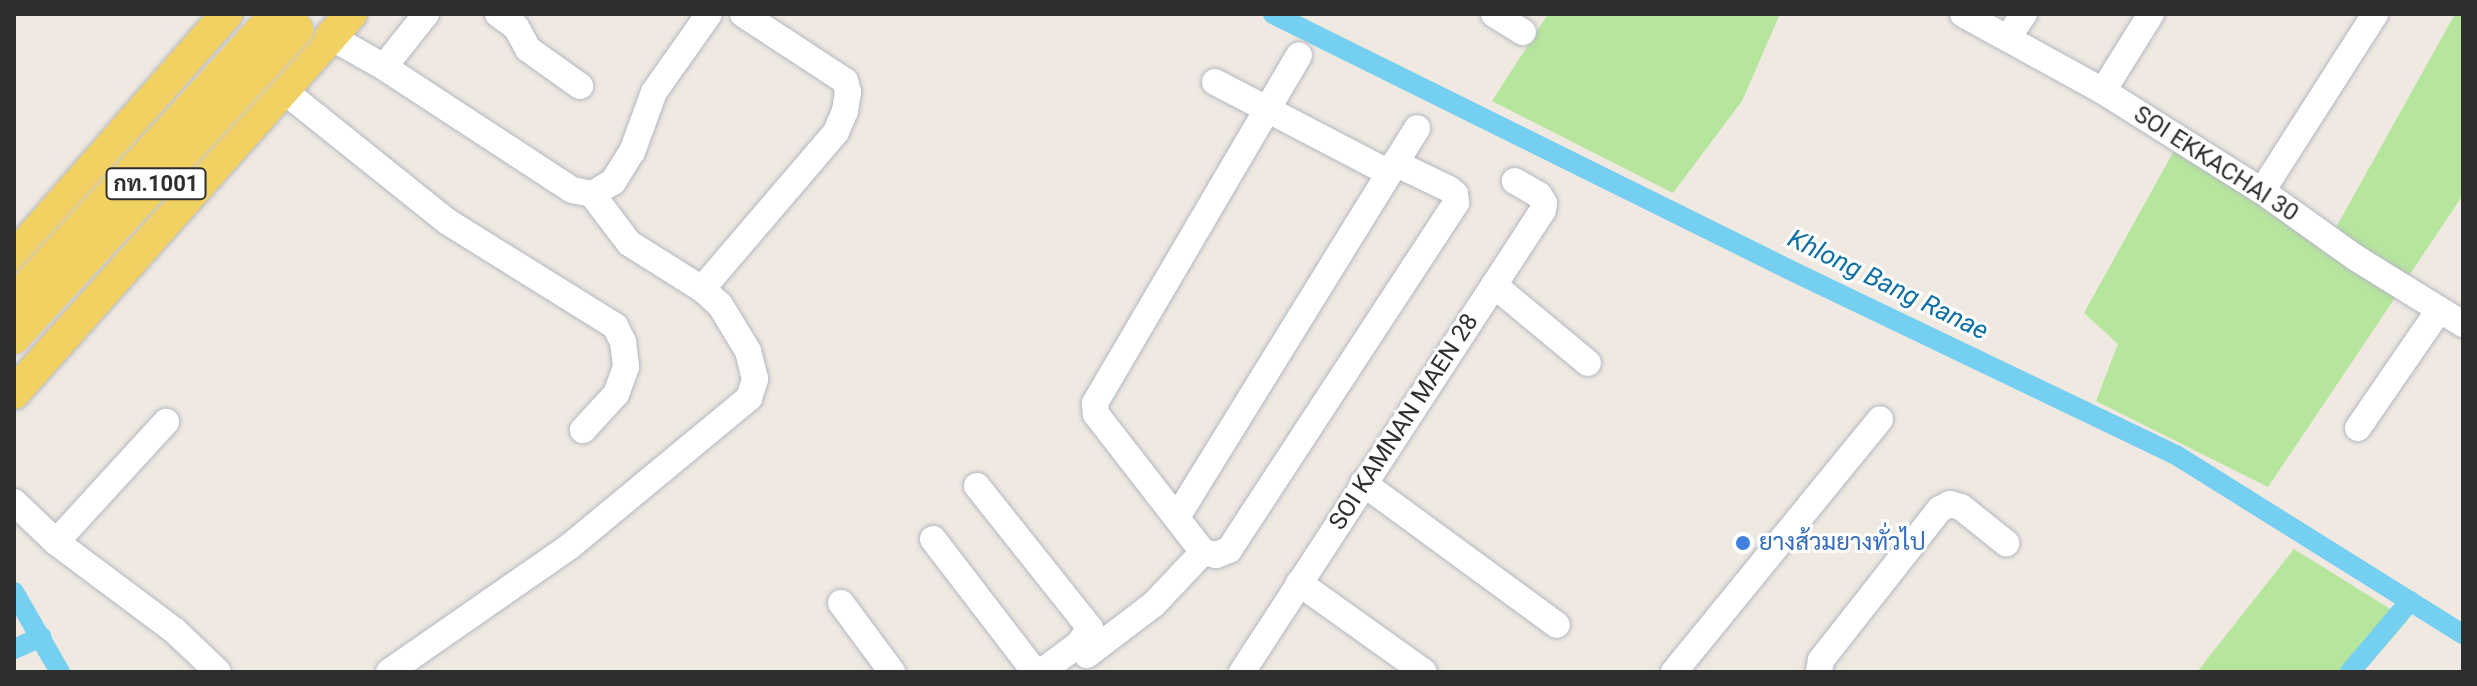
<!DOCTYPE html>
<html>
<head>
<meta charset="utf-8">
<style>
	body { margin:0 }
	#map { position:relative; width:2477px; height:686px; overflow:hidden; background:#efe9e1; font-family:Roboto,Sarabun,sans-serif }
	div>[style] { position:absolute }
	.green>* { inset:0; background:#b6e59e }
	.canal>* { height:20px; margin:-10px; padding:0 10px; transform-origin:10px; border-radius:10px; background:#75cff0 }
	.roads { filter:drop-shadow(0 0 2px #b4b7c1) drop-shadow(0 0 2px #b4b7c1) }
	.minor>* { height:26px; margin:-13px; padding:0 13px; transform-origin:13px; border-radius:13px; background:#fff }
	.major>* { height:32px; margin:-16px; padding:0 16px; transform-origin:16px; border-radius:16px; background:#f2d163 }
	.bridges { filter:drop-shadow(0 0 2px #c9c9c9) drop-shadow(0 0 2px #c9c9c9) }
	.major-bridge>* { height:32px; margin:-16px; padding:0 16px; transform-origin:16px; border-radius:16px; background:#f2d163 }
	.dots>* { width:22px; height:22px; translate:-50% -50%; box-sizing:border-box; border:4px solid #fff; border-radius:50% }
	span { translate:-50% -50%; white-space:nowrap; text-align:center; line-height:1.15; -webkit-text-stroke:6px #fff; paint-order:stroke }
	.shield-label span { padding:2px 6px; background:#fff; border:2px solid; border-radius:6px; -webkit-text-stroke-width:0 }
	.shield-label { font-size:22px; color:#2e2e2e; font-weight:700 }
	.street-label { font-size:24px; color:#2e2e2e }
	.shop-label { font-size:24px; color:#366cbe }
	.left { translate:0 -50%; text-align:left }
	.water-label { font-size:26px; color:#0d6fa3; font-style:italic }
	.frame { position:absolute; inset:0; border:16px solid #2e2e2e; pointer-events:none }
</style>
</head>
<body>
<div id="map">
	<div class="green">
		<i style="clip-path:polygon(1548px 14px,1780px 14px,1742px 101px,1673px 193px,1492px 101px)"></i>
		<i style="clip-path:polygon(2455px 14px,2463px 14px,2463px 195px,2408px 277px,2334px 231px)"></i>
		<i style="clip-path:polygon(2175px 149px,2397px 295px,2268px 487px,2096px 401px,2118px 344px,2084px 313px)"></i>
		<i style="clip-path:polygon(2294px 549px,2408px 620px,2363px 672px,2197px 672px)"></i>
	</div>
	<div class="canal">
		<i style="left:1273px;top:14px;width:581px;rotate:26.34deg"></i>
		<i style="left:1794px;top:272px;width:424px;rotate:25.6deg"></i>
		<i style="left:2176px;top:455px;width:338px;rotate:32deg"></i>
		<i style="left:14px;top:592px;width:92px;rotate:60.1deg"></i>
		<i style="left:14px;top:649px;width:30px;rotate:-24deg"></i>
		<i style="left:2350px;top:672px;width:93px;rotate:-49.8deg"></i>
	</div>
	<div class="roads">
		<div class="minor">
			<i style="left:498px;top:14px;width:22px;rotate:36deg"></i>
			<i style="left:516px;top:27px;width:25px;rotate:61deg"></i>
			<i style="left:528px;top:49px;width:64px;rotate:35.4deg"></i>
			<i style="left:1494px;top:14px;width:34px;rotate:32deg"></i>
			<i style="left:1963px;top:14px;width:160px;rotate:28.8deg"></i>
			<i style="left:2103px;top:91px;width:188px;rotate:32.2deg"></i>
			<i style="left:2262px;top:191px;width:115px;rotate:35.5deg"></i>
			<i style="left:2356px;top:258px;width:126px;rotate:31.7deg"></i>
			<i style="left:2009px;top:36px;width:27px;rotate:-56deg"></i>
			<i style="left:331px;top:37px;width:61px;rotate:29.5deg"></i>
			<i style="left:384px;top:67px;width:225px;rotate:33.2deg"></i>
			<i style="left:572px;top:190px;width:20px;rotate:11deg"></i>
			<i style="left:592px;top:194px;width:24px;rotate:-30deg"></i>
			<i style="left:613px;top:182px;width:36px;rotate:-58deg"></i>
			<i style="left:632px;top:152px;width:64px;rotate:-69.9deg"></i>
			<i style="left:654px;top:92px;width:95px;rotate:-54.8deg"></i>
			<i style="left:384px;top:67px;width:68px;rotate:-51.6deg"></i>
			<i style="left:1215px;top:82px;width:196px;rotate:27.6deg"></i>
			<i style="left:283px;top:90px;width:211px;rotate:38.7deg"></i>
			<i style="left:448px;top:222px;width:197px;rotate:31.9deg"></i>
			<i style="left:615px;top:326px;width:18px;rotate:63deg"></i>
			<i style="left:623px;top:342px;width:25px;rotate:83deg"></i>
			<i style="left:626px;top:367px;width:29px;rotate:110deg"></i>
			<i style="left:616px;top:394px;width:49px;rotate:132.5deg"></i>
			<i style="left:2103px;top:91px;width:91px;rotate:-58.1deg"></i>
			<i style="left:2262px;top:191px;width:210px;rotate:-57.4deg"></i>
			<i style="left:1494px;top:285px;width:122px;rotate:39.7deg"></i>
			<i style="left:702px;top:289px;width:206px;rotate:-49.5deg"></i>
			<i style="left:836px;top:132px;width:23px;rotate:-67deg"></i>
			<i style="left:845px;top:111px;width:19px;rotate:-81deg"></i>
			<i style="left:848px;top:92px;width:11px;rotate:-105deg"></i>
			<i style="left:845px;top:81px;width:122px;rotate:-146.7deg"></i>
			<i style="left:2358px;top:428px;width:143px;rotate:-55.5deg"></i>
			<i style="left:1363px;top:483px;width:240px;rotate:36.2deg"></i>
			<i style="left:977px;top:486px;width:181px;rotate:51.5deg"></i>
			<i style="left:1090px;top:628px;width:19px;rotate:125deg"></i>
			<i style="left:1079px;top:644px;width:47px;rotate:143.6deg"></i>
			<i style="left:14px;top:502px;width:58px;rotate:43.6deg"></i>
			<i style="left:56px;top:542px;width:149px;rotate:36.8deg"></i>
			<i style="left:175px;top:631px;width:59px;rotate:43.6deg"></i>
			<i style="left:1177px;top:517px;width:457px;rotate:-58.3deg"></i>
			<i style="left:933px;top:539px;width:168px;rotate:52.5deg"></i>
			<i style="left:56px;top:542px;width:163px;rotate:-47.5deg"></i>
			<i style="left:1203px;top:552px;width:13px;rotate:13deg"></i>
			<i style="left:1216px;top:555px;width:14px;rotate:-21deg"></i>
			<i style="left:1229px;top:550px;width:415px;rotate:-56.8deg"></i>
			<i style="left:1456px;top:203px;width:9px;rotate:-96deg"></i>
			<i style="left:1455px;top:194px;width:8px;rotate:-140deg"></i>
			<i style="left:1449px;top:189px;width:60px;rotate:-154.3deg"></i>
			<i style="left:1299px;top:583px;width:153px;rotate:35.5deg"></i>
			<i style="left:841px;top:603px;width:86px;rotate:53.5deg"></i>
			<i style="left:1087px;top:655px;width:84px;rotate:-37.3deg"></i>
			<i style="left:1154px;top:604px;width:71px;rotate:-46.7deg"></i>
			<i style="left:1203px;top:552px;width:175px;rotate:-127.8deg"></i>
			<i style="left:1096px;top:414px;width:11px;rotate:-95deg"></i>
			<i style="left:1095px;top:403px;width:403px;rotate:-59.6deg"></i>
			<i style="left:389px;top:672px;width:219px;rotate:-34.8deg"></i>
			<i style="left:569px;top:547px;width:234px;rotate:-39.6deg"></i>
			<i style="left:749px;top:398px;width:20px;rotate:-72deg"></i>
			<i style="left:755px;top:379px;width:29px;rotate:-104deg"></i>
			<i style="left:748px;top:351px;width:54px;rotate:-121.3deg"></i>
			<i style="left:720px;top:305px;width:24px;rotate:-138deg"></i>
			<i style="left:702px;top:289px;width:86px;rotate:-147.8deg"></i>
			<i style="left:629px;top:243px;width:61px;rotate:-127.1deg"></i>
			<i style="left:1242px;top:672px;width:551px;rotate:-56.92deg"></i>
			<i style="left:1543px;top:210px;width:7px;rotate:-82deg"></i>
			<i style="left:1544px;top:203px;width:9px;rotate:-122deg"></i>
			<i style="left:1539px;top:195px;width:28px;rotate:-150deg"></i>
			<i style="left:1674px;top:672px;width:326px;rotate:-50.8deg"></i>
			<i style="left:1819px;top:672px;width:12px;rotate:-81deg"></i>
			<i style="left:1821px;top:660px;width:192px;rotate:-51.8deg"></i>
			<i style="left:1940px;top:509px;width:11px;rotate:-27deg"></i>
			<i style="left:1950px;top:504px;width:11px;rotate:15deg"></i>
			<i style="left:1961px;top:507px;width:58px;rotate:38.7deg"></i>
		</div>
		<div class="major">
			<i style="left:14px;top:257px;width:323px;rotate:-48.8deg"></i>
			<i style="left:14px;top:393px;width:507px;rotate:-48.36deg"></i>
		</div>
	</div>
	<div class="bridges">
		<div class="major-bridge">
			<i style="left:14px;top:301px;width:389px;rotate:-47.6deg"></i>
			<i style="left:14px;top:338px;width:419px;rotate:-47.5deg"></i>
		</div>
	</div>
	<div class="dots">
		<i style="left:1743px;top:543px;background:#3f7fe0"></i>
	</div>
	<div class="shield-label">
		<span style="left:156px;top:184px">กท.1001</span>
	</div>
	<div class="street-label">
		<span style="left:2216px;top:164px;rotate:33deg">SOI EKKACHAI 30</span>
		<span style="left:1404px;top:422px;rotate:-57deg">SOI KAMNAN MAEN 28</span>
	</div>
	<div class="shop-label">
		<span class="left" style="left:1759px;top:543px">ยางส้วมยางทั่วไป</span>
	</div>
	<div class="water-label">
		<span style="left:1888px;top:285px;rotate:26deg">Khlong Bang Ranae</span>
	</div>
	<div class="frame"></div>
</div>
</body>
</html>
